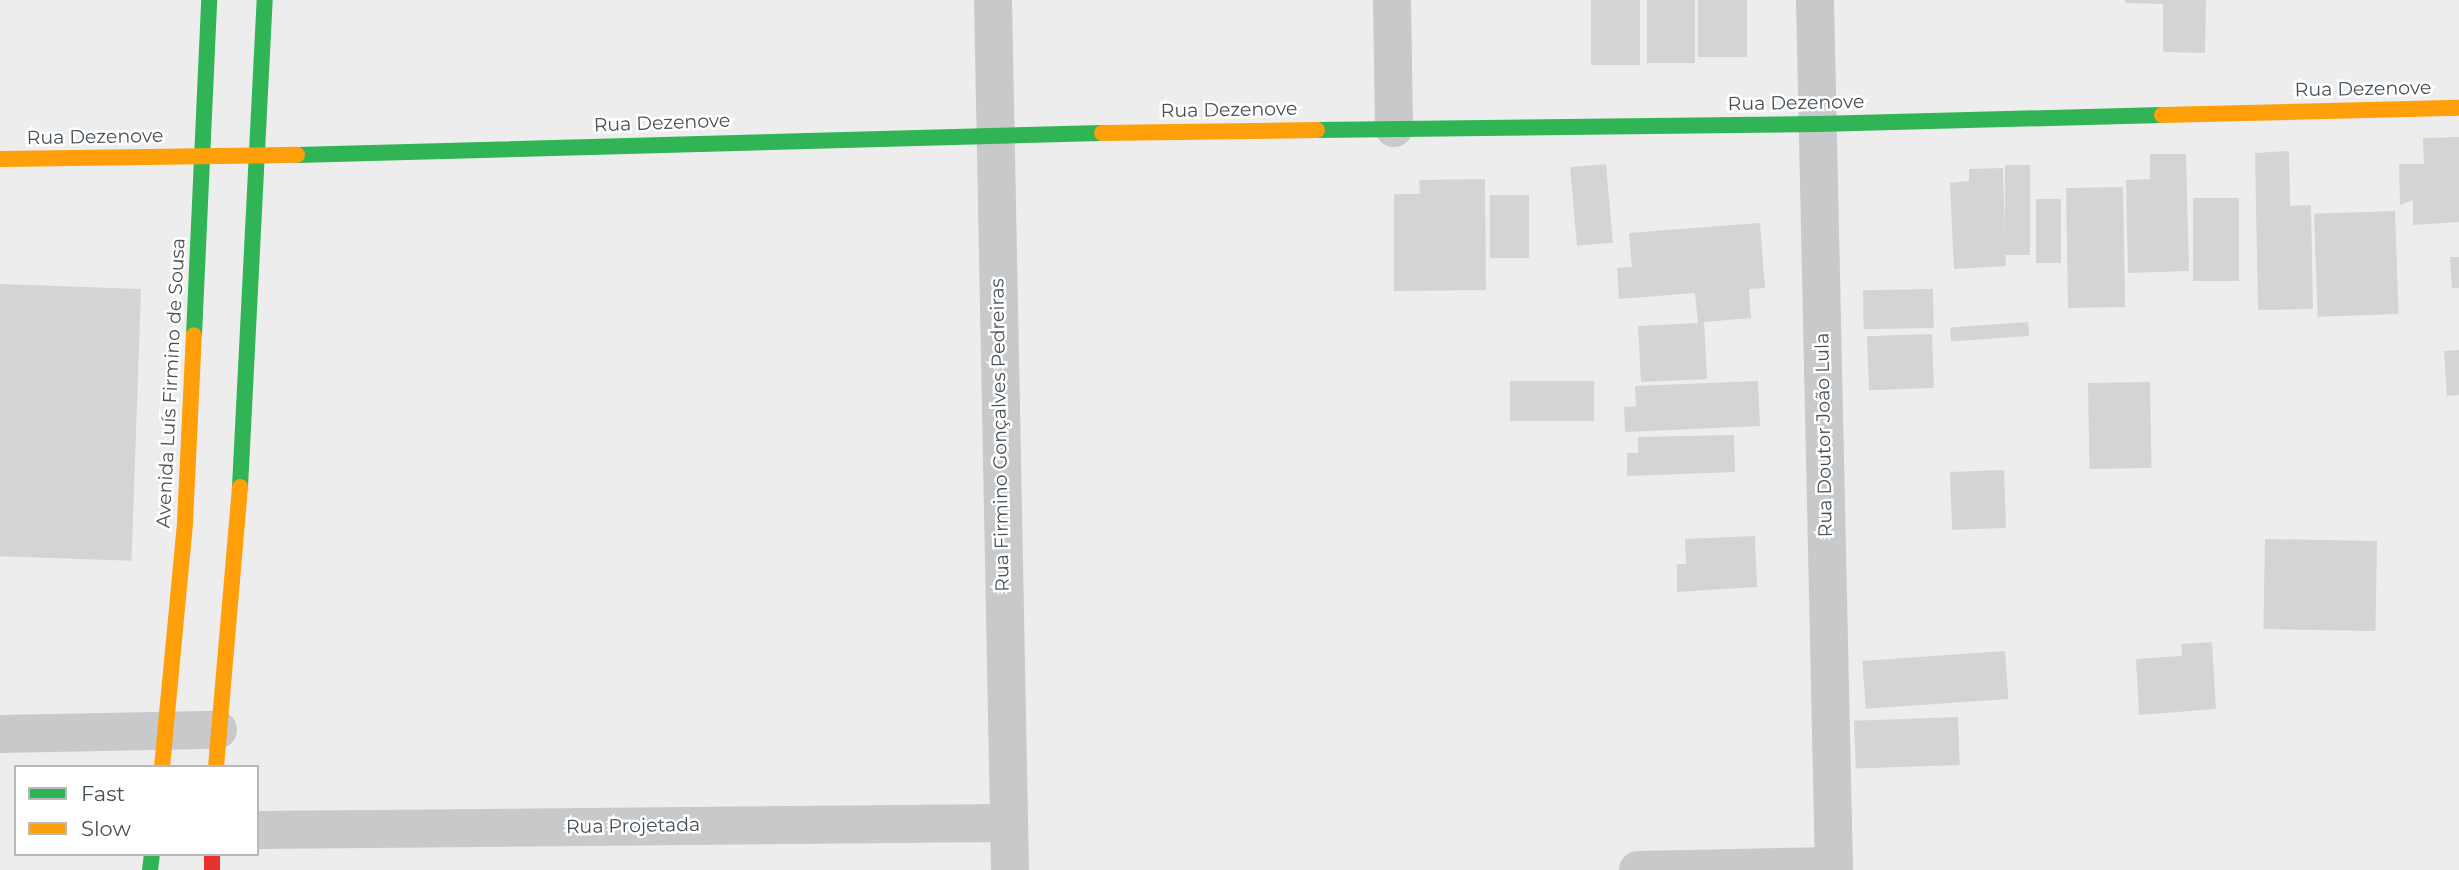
<!DOCTYPE html>
<html>
<head>
<meta charset="utf-8">
<style>
	body { margin:0 }
	#map { position:relative; width:2459px; height:870px; overflow:hidden; background:#eeeded; font-family:Montserrat,sans-serif }
	div>[style] { position:absolute }
	.building>* { inset:0; background:#d4d4d6; transform-origin:0 0 }
	.street>* { height:38px; margin:-19px; padding:0 19px; transform-origin:19px; border-radius:19px; background:#c8c9cb }
	.fast>* { height:16px; margin:-8px; padding:0 8px; transform-origin:8px; border-radius:8px; background:#30b455 }
	.slow>* { height:16px; margin:-8px; padding:0 8px; transform-origin:8px; border-radius:8px; background:#ff9f0a }
	.jam>* { height:16px; margin:-8px; padding:0 8px; transform-origin:8px; border-radius:8px; background:#e5322d }
	span { translate:-50% -50%; white-space:nowrap; text-align:center; line-height:1.15; -webkit-text-stroke:5px #fff; paint-order:stroke }
	.street-label { font-size:19px; color:#475057 }
	.legend { position:absolute; left:14px; top:765px; width:245px; height:91px; box-sizing:border-box; background:#fff; border:2px solid #b5b9bc; margin:0; padding:9px 12px; list-style:none; font-size:21px; color:#475057 }
	.legend li { display:flex; align-items:center; gap:14px; height:35px }
	.legend b { width:35px; border:2px solid #b5b9bc }
</style>
</head>
<body>
<div id="map">
	<div class="building">
		<i style="left:1591px;top:0;width:49px;height:65px"></i>
		<i style="left:1647px;top:0;width:48px;height:63px"></i>
		<i style="left:1698px;top:0;width:49px;height:57px"></i>
		<i style="clip-path:polygon(2125px 0,2206px 0,2205px 53px,2163px 52px,2163px 4px,2125px 3px)"></i>
		<i style="clip-path:polygon(2459px 137px,2459px 222px,2413px 225px,2413px 200px,2400px 205px,2399px 164px,2424px 164px,2423px 138px)"></i>
		<i style="clip-path:polygon(2289px 151px,2290px 206px,2311px 205px,2313px 309px,2258px 310px,2255px 153px)"></i>
		<i style="clip-path:polygon(2150px 154px,2186px 154px,2189px 271px,2128px 273px,2126px 180px,2150px 179px)"></i>
		<i style="left:1606px;top:164px;width:79px;height:36px;rotate:85deg"></i>
		<i style="left:2005px;top:165px;width:25px;height:90px"></i>
		<i style="clip-path:polygon(2003px 168px,2006px 266px,1954px 269px,1950px 183px,1969px 181px,1969px 169px)"></i>
		<i style="clip-path:polygon(1485px 179px,1486px 290px,1394px 291px,1394px 194px,1420px 194px,1419px 180px)"></i>
		<i style="left:2123px;top:187px;width:120px;height:57px;rotate:89deg"></i>
		<i style="left:1490px;top:195px;width:39px;height:63px"></i>
		<i style="left:2193px;top:198px;width:46px;height:83px"></i>
		<i style="left:2061px;top:199px;width:64px;height:25px;rotate:90deg"></i>
		<i style="left:2395px;top:211px;width:103px;height:81px;rotate:88deg"></i>
		<i style="clip-path:polygon(1760px 223px,1765px 288px,1749px 289px,1751px 318px,1704px 322px,1707px 379px,1641px 382px,1638px 326px,1698px 323px,1695px 293px,1619px 299px,1617px 268px,1632px 267px,1629px 233px)"></i>
		<i style="clip-path:polygon(2450px 257px,2459px 257px,2459px 288px,2452px 288px)"></i>
		<i style="left:141px;top:289px;width:272px;height:141px;rotate:92deg"></i>
		<i style="left:1933px;top:289px;width:39px;height:70px;rotate:89deg"></i>
		<i style="left:2028px;top:322px;width:14px;height:78px;rotate:86deg"></i>
		<i style="left:1932px;top:334px;width:54px;height:65px;rotate:88deg"></i>
		<i style="clip-path:polygon(2459px 350px,2459px 395px,2447px 396px,2444px 351px)"></i>
		<i style="left:1510px;top:381px;width:84px;height:40px"></i>
		<i style="clip-path:polygon(1758px 381px,1760px 426px,1625px 432px,1624px 407px,1636px 406px,1635px 386px)"></i>
		<i style="left:2150px;top:382px;width:86px;height:62px;rotate:89deg"></i>
		<i style="clip-path:polygon(1734px 435px,1735px 472px,1627px 476px,1627px 453px,1638px 453px,1638px 437px)"></i>
		<i style="left:2004px;top:470px;width:58px;height:54px;rotate:88deg"></i>
		<i style="clip-path:polygon(1755px 536px,1757px 587px,1677px 592px,1677px 564px,1686px 564px,1685px 539px)"></i>
		<i style="left:2265px;top:539px;width:112px;height:90px;rotate:1deg"></i>
		<i style="clip-path:polygon(2212px 642px,2216px 709px,2139px 715px,2136px 659px,2182px 656px,2181px 644px)"></i>
		<i style="left:2005px;top:651px;width:48px;height:143px;rotate:86deg"></i>
		<i style="left:1958px;top:717px;width:48px;height:104px;rotate:88deg"></i>
	</div>
	<div class="street">
		<i style="left:993px;top:0;width:870px;rotate:88.88deg"></i>
		<i style="left:1392px;top:0;width:128px;rotate:89.1deg"></i>
		<i style="left:1815px;top:0;width:870px;rotate:88.75deg"></i>
		<i style="left:0;top:734px;width:218px;rotate:-1.1deg"></i>
		<i style="left:257px;top:830px;width:751px;rotate:-0.53deg"></i>
		<i style="left:1638px;top:870px;width:196px;rotate:-1.2deg"></i>
	</div>
	<div class="fast">
		<i style="left:1317px;top:130px;width:501px;rotate:-0.69deg"></i>
		<i style="left:1818px;top:124px;width:344px;rotate:-1.5deg"></i>
		<i style="left:297px;top:155px;width:805px;rotate:-1.57deg"></i>
		<i style="left:194px;top:335px;width:335px;rotate:-87.4deg"></i>
		<i style="left:240px;top:487px;width:488px;rotate:-87.1deg"></i>
		<i style="left:150px;top:870px;width:16px;rotate:-83deg"></i>
	</div>
	<div class="slow">
		<i style="left:2162px;top:115px;width:297px;rotate:-1.4deg"></i>
		<i style="left:1102px;top:133px;width:215px;rotate:-0.8deg"></i>
		<i style="left:0;top:159px;width:297px;rotate:-0.8deg"></i>
		<i style="left:162px;top:767px;width:245px;rotate:-84.6deg"></i>
		<i style="left:185px;top:523px;width:188px;rotate:-87.3deg"></i>
		<i style="left:216px;top:767px;width:281px;rotate:-85.1deg"></i>
	</div>
	<div class="jam">
		<i style="left:212px;top:854px;width:16px;rotate:90deg"></i>
	</div>
	<div class="street-label">
		<span style="left:2363px;top:89px;rotate:-1deg">Rua Dezenove</span>
		<span style="left:1796px;top:103px;rotate:-1deg">Rua Dezenove</span>
		<span style="left:1229px;top:110px;rotate:-1deg">Rua Dezenove</span>
		<span style="left:662px;top:123px;rotate:-2deg">Rua Dezenove</span>
		<span style="left:95px;top:137px;rotate:-1deg">Rua Dezenove</span>
		<span style="left:171px;top:383px;rotate:-87deg">Avenida Luís Firmino de Sousa</span>
		<span style="left:1000px;top:435px;rotate:-91deg">Rua Firmino Gonçalves Pedreiras</span>
		<span style="left:1824px;top:435px;rotate:-91deg">Rua Doutor João Lula</span>
		<span style="left:633px;top:826px;rotate:-1deg">Rua Projetada</span>
	</div>
	<ul class="legend">
	<li><b style="height:9px;background:#30b455"></b>Fast</li>
	<li><b style="height:9px;background:#ff9f0a"></b>Slow</li>
	</ul>
</div>
</body>
</html>
